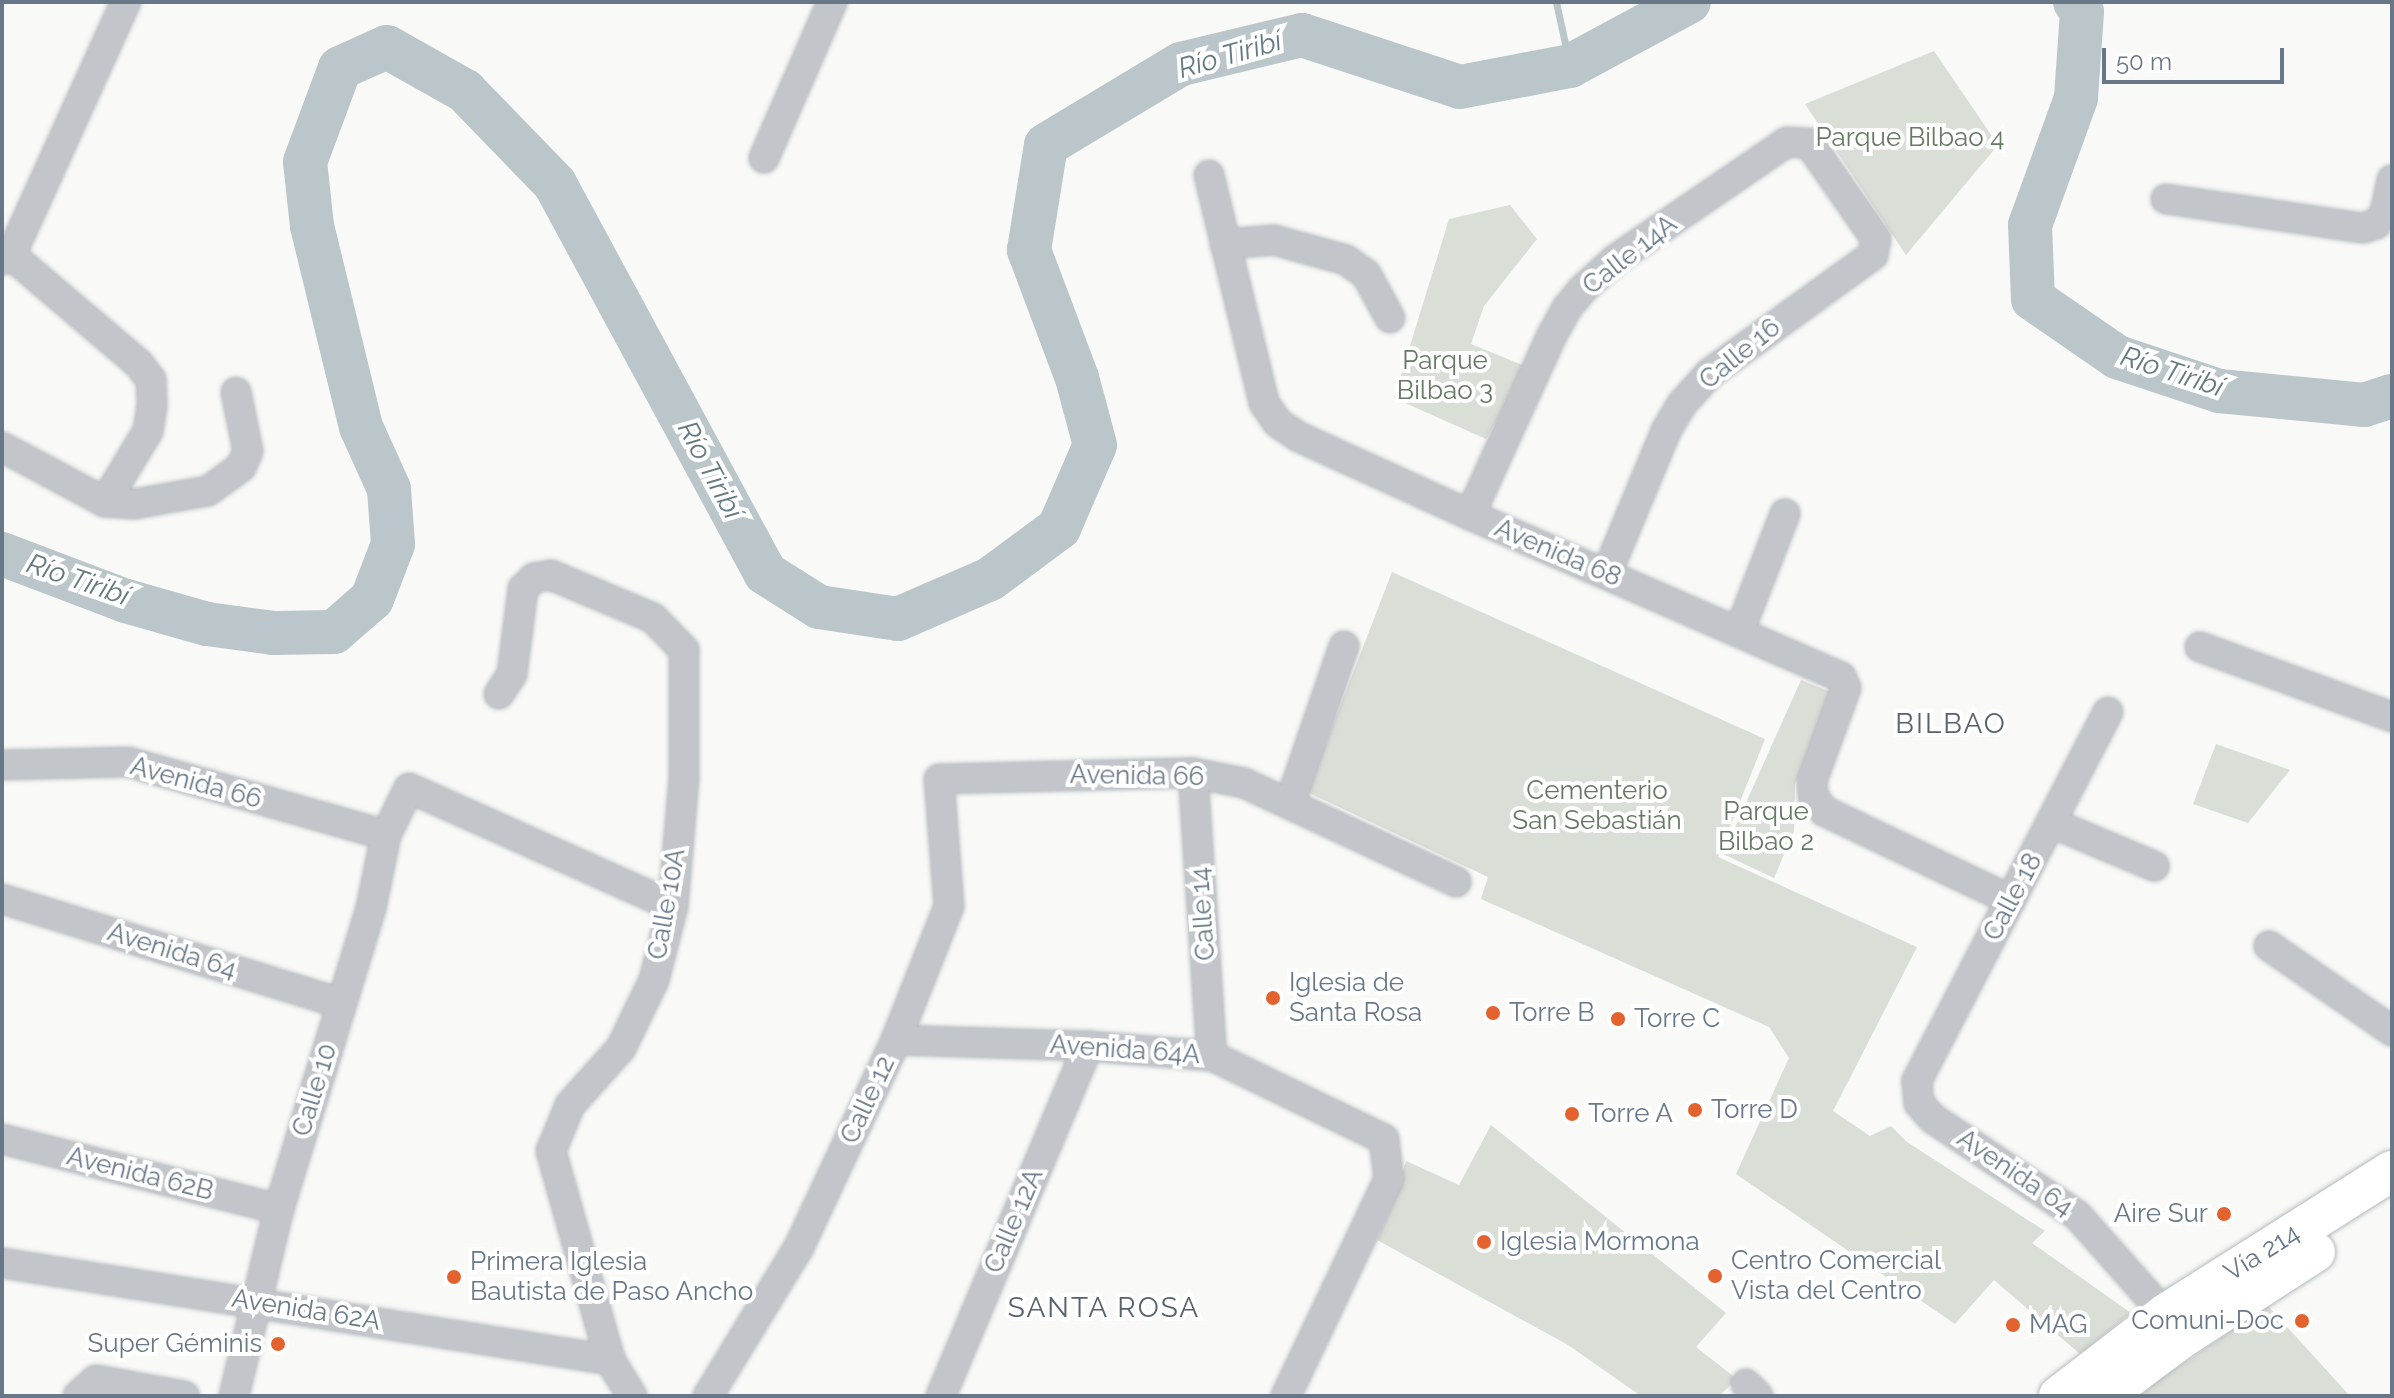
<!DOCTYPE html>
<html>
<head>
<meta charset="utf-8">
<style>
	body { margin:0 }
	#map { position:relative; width:2394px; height:1398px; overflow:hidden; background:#f9f9f7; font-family:Raleway,sans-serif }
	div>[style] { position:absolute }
	.green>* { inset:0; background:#d9ded6 }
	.stream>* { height:7px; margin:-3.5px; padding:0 3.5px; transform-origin:3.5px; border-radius:3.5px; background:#bbc6cb }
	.river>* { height:44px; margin:-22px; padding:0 22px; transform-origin:22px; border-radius:22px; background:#bbc6cb }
	.roads { filter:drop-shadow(0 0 2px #b5babf) drop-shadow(0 0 2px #b5babf) }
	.minor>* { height:28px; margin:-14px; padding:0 14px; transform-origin:14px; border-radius:14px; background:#c2c6cb }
	.secondary>* { height:40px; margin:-20px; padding:0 20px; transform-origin:20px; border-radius:20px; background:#fff }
	.dots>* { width:22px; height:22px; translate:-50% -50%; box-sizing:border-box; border:4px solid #fff; border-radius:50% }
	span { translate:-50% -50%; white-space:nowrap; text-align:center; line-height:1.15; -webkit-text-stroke:8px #fff; paint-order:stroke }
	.park-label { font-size:26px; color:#667a63 }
	.street-label { font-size:26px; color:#687888 }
	.poi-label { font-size:26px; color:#687888 }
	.left { translate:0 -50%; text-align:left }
	.right { translate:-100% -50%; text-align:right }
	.water-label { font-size:28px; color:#647983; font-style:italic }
	.neighbourhood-label { font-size:28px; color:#56626d; letter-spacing:2px }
	.frame { position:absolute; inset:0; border:4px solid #687888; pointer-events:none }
	.scale { position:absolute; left:2102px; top:48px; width:182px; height:36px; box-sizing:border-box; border:4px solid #687888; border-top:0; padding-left:10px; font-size:24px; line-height:28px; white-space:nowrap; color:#687888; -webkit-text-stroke:6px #fff; paint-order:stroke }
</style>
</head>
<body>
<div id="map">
	<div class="green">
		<i style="clip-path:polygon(1934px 51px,1998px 145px,1906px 255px,1805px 104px)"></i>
		<i style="clip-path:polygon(1510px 205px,1537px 239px,1484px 306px,1471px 344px,1527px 367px,1486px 439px,1394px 398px,1449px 219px)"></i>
		<i style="clip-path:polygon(1392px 572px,1765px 739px,1718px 857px,1917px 947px,1833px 1111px,1870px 1136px,1891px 1126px,1907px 1142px,2045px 1231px,2032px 1243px,2131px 1313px,2080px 1354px,1994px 1280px,1955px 1324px,1736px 1174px,1789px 1058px,1769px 1027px,1481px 899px,1488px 877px,1307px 792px)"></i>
		<i style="clip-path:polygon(1801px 680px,1836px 694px,1795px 784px,1794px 831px,1774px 878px,1723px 854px)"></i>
		<i style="clip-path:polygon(2216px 744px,2290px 770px,2248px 823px,2193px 804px)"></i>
		<i style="clip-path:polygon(1491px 1125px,1726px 1313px,1696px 1347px,1737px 1379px,1719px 1396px,1641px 1396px,1568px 1345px,1377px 1240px,1396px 1196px,1406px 1161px,1459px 1185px)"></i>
		<i style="clip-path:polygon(2268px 1306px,2350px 1396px,2140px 1396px,2160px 1379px)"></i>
	</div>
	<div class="stream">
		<i style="left:1556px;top:2px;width:66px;rotate:77.7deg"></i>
	</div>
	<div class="river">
		<i style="left:2075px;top:2px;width:12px;rotate:55deg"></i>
		<i style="left:2082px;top:12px;width:86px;rotate:94deg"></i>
		<i style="left:2076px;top:98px;width:135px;rotate:109.9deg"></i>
		<i style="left:2030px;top:225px;width:74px;rotate:87.7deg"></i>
		<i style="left:2033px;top:299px;width:102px;rotate:34.6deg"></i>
		<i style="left:2117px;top:357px;width:108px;rotate:18.4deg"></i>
		<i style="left:2219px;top:391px;width:146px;rotate:5.5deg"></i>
		<i style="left:2364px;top:405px;width:29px;rotate:-18deg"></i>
		<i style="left:2px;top:554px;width:133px;rotate:20.8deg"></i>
		<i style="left:126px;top:601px;width:84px;rotate:15.9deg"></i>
		<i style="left:207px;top:624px;width:68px;rotate:7.7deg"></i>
		<i style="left:274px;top:633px;width:60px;rotate:-1deg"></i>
		<i style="left:334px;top:632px;width:50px;rotate:-41deg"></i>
		<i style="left:372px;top:599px;width:59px;rotate:-69.1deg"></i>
		<i style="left:393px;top:544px;width:55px;rotate:-94.2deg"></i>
		<i style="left:389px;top:489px;width:68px;rotate:-114.3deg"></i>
		<i style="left:361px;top:427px;width:207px;rotate:-103.7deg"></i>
		<i style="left:312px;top:226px;width:64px;rotate:-96.2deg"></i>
		<i style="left:305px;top:162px;width:100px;rotate:-69.6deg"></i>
		<i style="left:340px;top:68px;width:51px;rotate:-24.1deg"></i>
		<i style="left:387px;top:47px;width:90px;rotate:29.4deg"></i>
		<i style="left:465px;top:91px;width:129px;rotate:45.9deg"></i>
		<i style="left:555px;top:184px;width:442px;rotate:61.6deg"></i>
		<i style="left:765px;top:573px;width:64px;rotate:32.2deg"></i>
		<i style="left:819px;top:607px;width:80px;rotate:8.6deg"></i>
		<i style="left:898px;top:619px;width:100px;rotate:-23.5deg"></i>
		<i style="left:990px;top:579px;width:86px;rotate:-36.5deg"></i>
		<i style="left:1059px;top:528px;width:90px;rotate:-66.6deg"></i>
		<i style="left:1095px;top:445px;width:69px;rotate:-105deg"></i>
		<i style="left:1077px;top:378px;width:137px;rotate:-110.6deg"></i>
		<i style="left:1029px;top:250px;width:106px;rotate:-80.8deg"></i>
		<i style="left:1046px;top:145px;width:157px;rotate:-31deg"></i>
		<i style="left:1181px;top:64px;width:124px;rotate:-13.5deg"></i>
		<i style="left:1302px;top:35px;width:166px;rotate:18.2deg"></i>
		<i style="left:1460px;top:87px;width:112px;rotate:-10.8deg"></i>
		<i style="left:1570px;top:66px;width:135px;rotate:-28.3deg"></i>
	</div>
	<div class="roads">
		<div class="minor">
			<i style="left:764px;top:158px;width:170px;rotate:-66.4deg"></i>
			<i style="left:1209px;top:175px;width:235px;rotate:76.4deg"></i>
			<i style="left:1264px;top:403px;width:24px;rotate:55deg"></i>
			<i style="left:1278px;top:423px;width:25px;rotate:34deg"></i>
			<i style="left:1299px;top:437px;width:188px;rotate:24.5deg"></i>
			<i style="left:1470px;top:515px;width:405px;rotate:23.6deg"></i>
			<i style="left:1841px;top:677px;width:12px;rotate:66deg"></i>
			<i style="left:1846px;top:688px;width:99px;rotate:110.1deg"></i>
			<i style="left:1812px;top:781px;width:15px;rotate:86deg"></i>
			<i style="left:1813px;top:796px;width:19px;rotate:54deg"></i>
			<i style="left:1824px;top:811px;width:207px;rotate:25.5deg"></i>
			<i style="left:2166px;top:199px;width:199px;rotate:8.4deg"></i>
			<i style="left:2363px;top:228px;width:14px;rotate:-17deg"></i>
			<i style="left:2376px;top:224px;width:14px;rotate:-51deg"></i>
			<i style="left:2385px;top:213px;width:34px;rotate:-78deg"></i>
			<i style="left:1225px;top:244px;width:49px;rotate:-4.7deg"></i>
			<i style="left:1274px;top:240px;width:75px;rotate:15.5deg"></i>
			<i style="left:1346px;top:260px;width:24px;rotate:35deg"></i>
			<i style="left:1366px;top:274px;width:50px;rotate:61.4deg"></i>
			<i style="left:2px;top:260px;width:10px;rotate:-29deg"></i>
			<i style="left:11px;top:255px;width:278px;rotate:-65.6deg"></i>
			<i style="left:2px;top:447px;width:117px;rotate:28.1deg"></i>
			<i style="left:105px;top:502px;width:83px;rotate:-58.8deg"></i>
			<i style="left:148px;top:431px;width:26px;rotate:-81deg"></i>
			<i style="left:152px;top:405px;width:25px;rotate:-92deg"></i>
			<i style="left:151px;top:380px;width:20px;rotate:-127deg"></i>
			<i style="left:139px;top:364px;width:168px;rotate:-139.6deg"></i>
			<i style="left:105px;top:502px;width:29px;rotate:4deg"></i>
			<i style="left:134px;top:504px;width:75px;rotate:-10deg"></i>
			<i style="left:208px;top:491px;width:41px;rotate:-36deg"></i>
			<i style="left:241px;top:467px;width:17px;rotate:-66deg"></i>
			<i style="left:248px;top:451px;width:60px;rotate:-101.5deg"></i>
			<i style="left:1470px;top:515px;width:196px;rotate:-65.5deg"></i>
			<i style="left:1551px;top:337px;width:33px;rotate:-61deg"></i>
			<i style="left:1567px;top:308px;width:26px;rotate:-50deg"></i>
			<i style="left:1584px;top:288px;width:43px;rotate:-42.2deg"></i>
			<i style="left:1616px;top:259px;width:207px;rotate:-34.4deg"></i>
			<i style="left:1787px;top:142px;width:22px;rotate:3deg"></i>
			<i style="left:1809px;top:143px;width:117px;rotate:55.1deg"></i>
			<i style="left:1876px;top:239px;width:16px;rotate:101deg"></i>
			<i style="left:1873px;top:255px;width:201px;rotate:144.1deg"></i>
			<i style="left:1710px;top:373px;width:42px;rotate:132.1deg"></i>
			<i style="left:1682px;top:404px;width:31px;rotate:121deg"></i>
			<i style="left:1666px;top:431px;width:154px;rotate:112.6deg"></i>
			<i style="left:1739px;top:632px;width:127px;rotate:-68.7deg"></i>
			<i style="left:2200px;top:647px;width:204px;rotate:20deg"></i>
			<i style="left:499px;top:694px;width:24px;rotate:-57deg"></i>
			<i style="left:512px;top:674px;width:86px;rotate:-82.6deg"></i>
			<i style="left:523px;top:589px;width:16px;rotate:-45deg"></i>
			<i style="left:534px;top:578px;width:17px;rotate:-10deg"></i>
			<i style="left:551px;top:575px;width:111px;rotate:22.9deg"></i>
			<i style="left:653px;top:618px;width:45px;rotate:45.9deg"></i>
			<i style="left:684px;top:650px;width:128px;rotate:90deg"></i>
			<i style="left:684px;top:778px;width:128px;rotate:94.9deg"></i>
			<i style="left:673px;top:906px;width:76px;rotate:104.4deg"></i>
			<i style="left:654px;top:980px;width:76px;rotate:115.9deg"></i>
			<i style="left:621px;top:1048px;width:76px;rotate:131.8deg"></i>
			<i style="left:570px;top:1105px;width:50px;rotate:112.4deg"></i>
			<i style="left:551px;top:1151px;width:217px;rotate:74.2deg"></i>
			<i style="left:610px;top:1360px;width:42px;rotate:58.6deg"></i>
			<i style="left:2108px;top:712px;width:416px;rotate:117.4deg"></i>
			<i style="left:1917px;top:1081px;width:22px;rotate:85deg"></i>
			<i style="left:1919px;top:1103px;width:20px;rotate:49deg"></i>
			<i style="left:1932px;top:1118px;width:174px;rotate:33.8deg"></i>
			<i style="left:2077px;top:1215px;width:151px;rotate:48.5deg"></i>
			<i style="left:2px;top:765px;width:126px;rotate:-1.4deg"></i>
			<i style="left:128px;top:762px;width:268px;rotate:15.8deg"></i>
			<i style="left:1193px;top:773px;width:284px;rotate:86.2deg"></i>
			<i style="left:1290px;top:803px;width:166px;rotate:-71deg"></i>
			<i style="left:2052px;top:823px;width:111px;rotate:22.9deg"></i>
			<i style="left:2px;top:899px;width:355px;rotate:17.1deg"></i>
			<i style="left:2269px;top:946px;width:150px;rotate:34.6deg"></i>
			<i style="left:896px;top:1040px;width:192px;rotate:1.8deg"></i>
			<i style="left:1088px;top:1046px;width:124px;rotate:4.6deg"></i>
			<i style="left:1212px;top:1056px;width:191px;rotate:25.8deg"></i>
			<i style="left:1384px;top:1139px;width:40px;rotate:82.9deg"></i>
			<i style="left:1389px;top:1179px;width:240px;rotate:115.4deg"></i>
			<i style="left:2px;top:1139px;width:286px;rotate:14.2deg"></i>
			<i style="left:2px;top:1263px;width:616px;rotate:9.06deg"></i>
			<i style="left:1746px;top:1384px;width:17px;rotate:45deg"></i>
			<i style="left:78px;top:1396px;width:24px;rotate:-42deg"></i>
			<i style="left:96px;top:1380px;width:90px;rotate:10.2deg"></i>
			<i style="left:234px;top:1396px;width:192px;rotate:-76.5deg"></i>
			<i style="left:279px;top:1209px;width:315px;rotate:-73deg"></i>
			<i style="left:371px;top:908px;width:75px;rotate:-78.4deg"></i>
			<i style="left:386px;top:835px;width:52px;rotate:-63.9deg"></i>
			<i style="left:409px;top:788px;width:289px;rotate:24.1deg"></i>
			<i style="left:708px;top:1396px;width:175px;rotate:-58.6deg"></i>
			<i style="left:799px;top:1247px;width:229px;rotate:-64.9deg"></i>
			<i style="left:896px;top:1040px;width:144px;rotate:-68.4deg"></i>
			<i style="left:949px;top:906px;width:127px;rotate:-94.5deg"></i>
			<i style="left:939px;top:779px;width:254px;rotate:-1.4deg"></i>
			<i style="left:1193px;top:773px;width:52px;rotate:11.1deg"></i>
			<i style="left:1244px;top:783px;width:234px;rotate:25deg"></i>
			<i style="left:941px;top:1396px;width:380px;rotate:-67.2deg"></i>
		</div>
		<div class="secondary">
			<i style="left:2059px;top:1396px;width:136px;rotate:-37.5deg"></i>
			<i style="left:2167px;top:1313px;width:266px;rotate:-32.3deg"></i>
			<i style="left:2104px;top:1396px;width:99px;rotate:-36.8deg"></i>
			<i style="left:2183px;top:1337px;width:157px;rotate:-32.8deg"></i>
		</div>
	</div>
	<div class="dots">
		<i style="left:1273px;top:998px;background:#e3622d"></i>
		<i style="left:1493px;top:1013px;background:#e3622d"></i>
		<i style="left:1618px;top:1019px;background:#e3622d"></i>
		<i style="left:1695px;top:1110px;background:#e3622d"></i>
		<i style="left:1572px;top:1114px;background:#e3622d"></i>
		<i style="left:2224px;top:1214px;background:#e3622d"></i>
		<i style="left:1484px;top:1242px;background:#e3622d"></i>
		<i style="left:1715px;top:1276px;background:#e3622d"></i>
		<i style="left:454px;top:1277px;background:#e3622d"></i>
		<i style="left:2302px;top:1321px;background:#e3622d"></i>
		<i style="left:2013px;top:1325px;background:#e3622d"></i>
		<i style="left:278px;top:1344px;background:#e3622d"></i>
	</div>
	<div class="park-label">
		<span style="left:1910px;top:138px">Parque Bilbao 4</span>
		<span style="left:1445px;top:376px">Parque<br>Bilbao 3</span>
		<span style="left:1597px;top:806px">Cementerio<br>San Sebastián</span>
		<span style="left:1766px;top:827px">Parque<br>Bilbao 2</span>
	</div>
	<div class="street-label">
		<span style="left:1630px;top:255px;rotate:-38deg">Calle 14A</span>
		<span style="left:1740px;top:354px;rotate:-39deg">Calle 16</span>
		<span style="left:1558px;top:553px;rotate:23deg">Avenida 68</span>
		<span style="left:1137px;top:776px;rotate:1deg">Avenida 66</span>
		<span style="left:196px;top:783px;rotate:15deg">Avenida 66</span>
		<span style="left:2013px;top:897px;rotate:-62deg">Calle 18</span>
		<span style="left:667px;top:904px;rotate:-80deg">Calle 10A</span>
		<span style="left:1203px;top:914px;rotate:-94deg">Calle 14</span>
		<span style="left:172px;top:951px;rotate:17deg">Avenida 64</span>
		<span style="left:1125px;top:1050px;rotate:4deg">Avenida 64A</span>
		<span style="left:315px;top:1090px;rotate:-73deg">Calle 10</span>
		<span style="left:868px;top:1100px;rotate:-65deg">Calle 12</span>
		<span style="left:2015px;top:1173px;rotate:34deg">Avenida 64</span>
		<span style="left:140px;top:1174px;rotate:14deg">Avenida 62B</span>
		<span style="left:1014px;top:1221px;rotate:-67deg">Calle 12A</span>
		<span style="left:2262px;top:1253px;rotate:-32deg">Vía 214</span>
		<span style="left:306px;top:1310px;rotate:9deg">Avenida 62A</span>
	</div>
	<div class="poi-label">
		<span class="left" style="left:1289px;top:998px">Iglesia de<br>Santa Rosa</span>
		<span class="left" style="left:1509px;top:1013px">Torre B</span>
		<span class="left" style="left:1634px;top:1019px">Torre C</span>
		<span class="left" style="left:1711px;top:1110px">Torre D</span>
		<span class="left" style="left:1588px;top:1114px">Torre A</span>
		<span class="right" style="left:2208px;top:1214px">Aire Sur</span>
		<span class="left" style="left:1500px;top:1242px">Iglesia Mormona</span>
		<span class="left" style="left:1731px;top:1276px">Centro Comercial<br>Vista del Centro</span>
		<span class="left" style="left:470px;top:1277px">Primera Iglesia<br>Bautista de Paso Ancho</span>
		<span class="right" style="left:2284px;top:1321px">Comuni-Doc</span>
		<span class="left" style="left:2029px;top:1325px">MAG</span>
		<span class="right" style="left:262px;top:1344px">Super Géminis</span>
	</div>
	<div class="water-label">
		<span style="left:1230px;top:55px;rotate:-16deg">Río Tiribí</span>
		<span style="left:2172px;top:372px;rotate:18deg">Río Tiribí</span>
		<span style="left:710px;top:470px;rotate:62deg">Río Tiribí</span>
		<span style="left:78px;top:580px;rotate:19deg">Río Tiribí</span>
	</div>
	<div class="neighbourhood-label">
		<span style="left:1951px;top:724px">BILBAO</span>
		<span style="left:1104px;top:1308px">SANTA ROSA</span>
	</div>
	<div class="frame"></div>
	<div class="scale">50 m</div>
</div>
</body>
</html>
